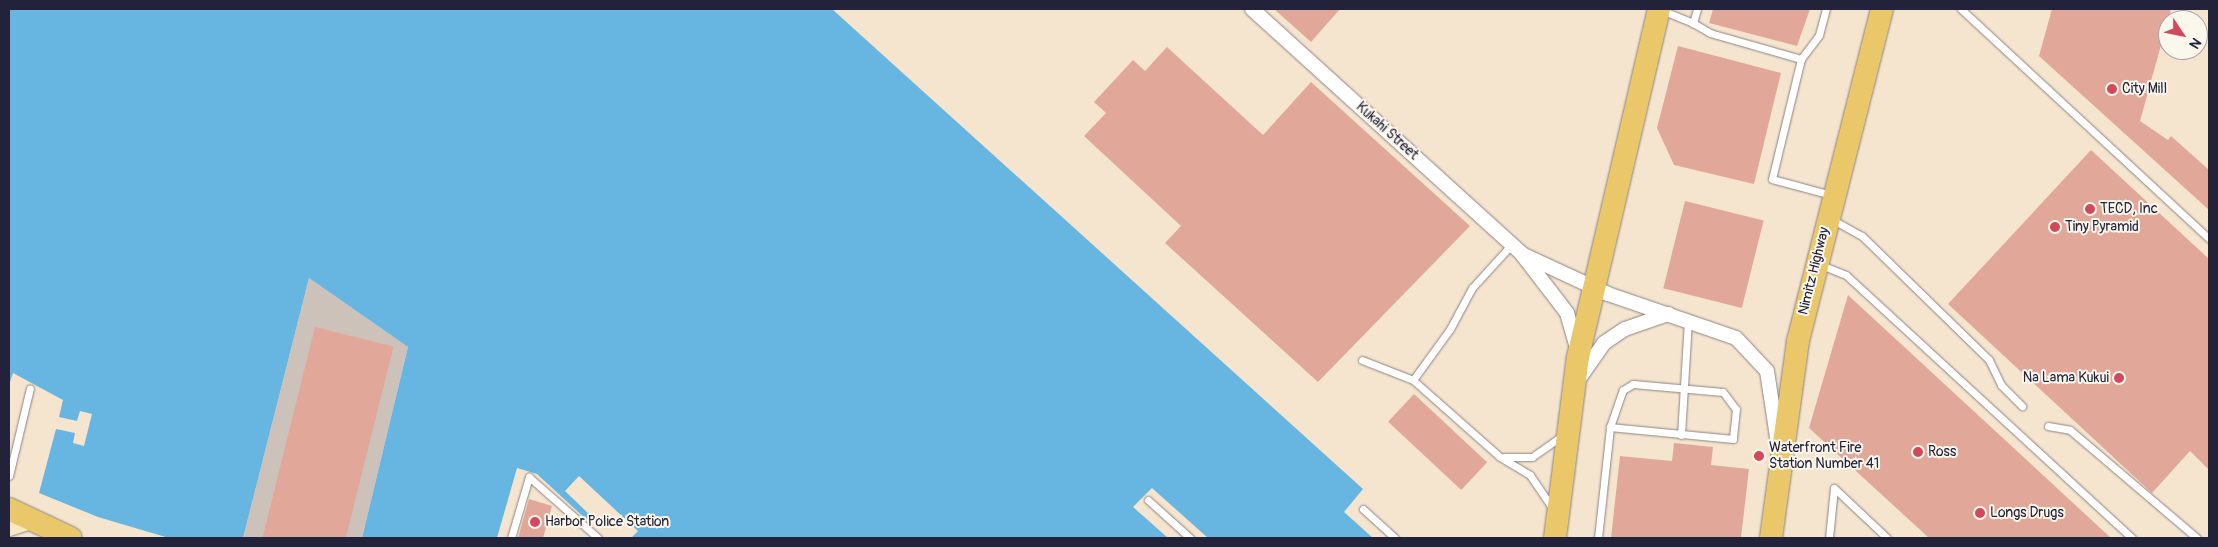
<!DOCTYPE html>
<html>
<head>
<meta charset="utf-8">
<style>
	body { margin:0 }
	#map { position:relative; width:2218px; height:547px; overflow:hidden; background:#f6e5ce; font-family:Pangolin,sans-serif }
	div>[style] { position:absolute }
	.industrial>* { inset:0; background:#ccc2b9 }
	.water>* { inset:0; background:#67b5e1 }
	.pier>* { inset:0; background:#f6e5ce }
	.building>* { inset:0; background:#e1a89a; transform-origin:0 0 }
	.roads { filter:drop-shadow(0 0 1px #8c8484) drop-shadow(0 0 1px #8c8484) }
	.lane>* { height:7px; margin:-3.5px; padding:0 3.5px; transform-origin:3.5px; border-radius:3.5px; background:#fff }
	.street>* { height:14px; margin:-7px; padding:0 7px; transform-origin:7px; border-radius:7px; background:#fff }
	.secondary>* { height:20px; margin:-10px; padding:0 10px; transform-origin:10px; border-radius:10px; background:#f7e9c3 }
	.primary>* { height:22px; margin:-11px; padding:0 11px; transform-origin:11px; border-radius:11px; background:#eac769 }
	.dots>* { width:14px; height:14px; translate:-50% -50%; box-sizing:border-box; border:2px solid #fbf7ec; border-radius:50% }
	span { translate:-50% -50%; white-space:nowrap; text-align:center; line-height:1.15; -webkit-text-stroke:4px #fbf7ec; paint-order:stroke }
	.poi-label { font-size:14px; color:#22223b }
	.left { translate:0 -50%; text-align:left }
	.right { translate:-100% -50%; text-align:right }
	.street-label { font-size:14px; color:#22223b }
	.frame { position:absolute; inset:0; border:10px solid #22223b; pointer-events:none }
	.north { position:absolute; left:2158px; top:10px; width:50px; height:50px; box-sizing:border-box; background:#fbf7ec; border:1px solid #a4a2a5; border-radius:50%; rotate:124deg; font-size:14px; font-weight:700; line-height:20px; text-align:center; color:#22223b }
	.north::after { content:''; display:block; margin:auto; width:18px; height:22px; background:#d1495b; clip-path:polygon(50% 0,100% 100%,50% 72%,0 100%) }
</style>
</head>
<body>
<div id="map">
	<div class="industrial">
		<i style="clip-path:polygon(309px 278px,408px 347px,362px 538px,243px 538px)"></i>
	</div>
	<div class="water">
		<i style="clip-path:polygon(9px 9px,832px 9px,1363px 489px,1344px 512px,1373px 538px,631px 538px,638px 531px,579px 476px,565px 491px,591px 516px,587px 520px,537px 474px,517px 468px,497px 538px,362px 538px,408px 347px,309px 278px,243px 538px,169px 538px,98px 517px,39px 493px,56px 429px,75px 433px,73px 443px,84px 446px,92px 414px,80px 411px,77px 421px,59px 417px,63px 400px,13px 373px,9px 385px)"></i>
	</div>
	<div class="pier">
		<i style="clip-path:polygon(1152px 488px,1208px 538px,1168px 538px,1133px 507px)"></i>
	</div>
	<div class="building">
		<i style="clip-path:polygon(1274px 9px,1340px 9px,1311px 42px)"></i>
		<i style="clip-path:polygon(1713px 9px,1810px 9px,1797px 46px,1709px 23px)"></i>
		<i style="clip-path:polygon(2052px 9px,2171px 9px,2140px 121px,2168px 140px,2171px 136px,2209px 170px,2209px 210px,2039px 56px)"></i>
		<i style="clip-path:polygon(1678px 46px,1781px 73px,1754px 184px,1674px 165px,1657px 128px)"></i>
		<i style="clip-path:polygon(1167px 47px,1263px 135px,1311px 82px,1470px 226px,1318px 382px,1165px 243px,1181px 226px,1084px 136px,1106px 113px,1094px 102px,1133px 60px,1145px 71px)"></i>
		<i style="clip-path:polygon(2091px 150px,2209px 259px,2209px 470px,2190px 451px,2152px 493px,1948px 304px)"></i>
		<i style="left:1685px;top:201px;width:81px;height:90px;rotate:14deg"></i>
		<i style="clip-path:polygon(1848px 295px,2111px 538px,1929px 538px,1809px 428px)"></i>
		<i style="left:315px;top:327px;width:81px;height:218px;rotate:14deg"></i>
		<i style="left:1414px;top:394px;width:100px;height:38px;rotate:43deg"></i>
		<i style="clip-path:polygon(1674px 443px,1713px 447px,1711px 465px,1749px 469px,1741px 538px,1611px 538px,1620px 456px,1672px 461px)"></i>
		<i style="clip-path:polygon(529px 499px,552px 506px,543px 538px,518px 538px)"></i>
	</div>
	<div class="roads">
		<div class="lane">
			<i style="left:1697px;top:9px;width:15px;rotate:106deg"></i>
			<i style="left:1693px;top:23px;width:20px;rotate:30deg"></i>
			<i style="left:1710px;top:33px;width:95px;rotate:15.9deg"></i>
			<i style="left:1801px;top:59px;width:30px;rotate:-53deg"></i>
			<i style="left:1819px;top:35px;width:27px;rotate:-75deg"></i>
			<i style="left:1961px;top:9px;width:338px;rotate:42.8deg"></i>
			<i style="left:1661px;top:10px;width:35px;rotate:22deg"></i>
			<i style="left:1801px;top:59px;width:123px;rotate:103.6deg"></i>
			<i style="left:1772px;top:179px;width:61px;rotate:15.2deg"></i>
			<i style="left:1833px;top:220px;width:33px;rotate:29deg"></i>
			<i style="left:1862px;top:236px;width:177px;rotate:44.3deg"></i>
			<i style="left:1989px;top:360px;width:28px;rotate:64deg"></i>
			<i style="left:2001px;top:385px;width:30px;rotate:45deg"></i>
			<i style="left:1821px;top:265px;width:27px;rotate:22deg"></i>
			<i style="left:1846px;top:275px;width:389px;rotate:42.6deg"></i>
			<i style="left:1362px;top:360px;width:55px;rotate:21.4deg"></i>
			<i style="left:1413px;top:380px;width:116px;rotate:41.5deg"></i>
			<i style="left:1500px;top:457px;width:35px;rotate:31deg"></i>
			<i style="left:1530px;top:475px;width:41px;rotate:55.9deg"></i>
			<i style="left:1413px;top:380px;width:63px;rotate:-54deg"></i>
			<i style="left:1450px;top:329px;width:47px;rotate:-61.8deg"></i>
			<i style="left:1472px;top:288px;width:59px;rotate:-47.7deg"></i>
			<i style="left:2048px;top:426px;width:22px;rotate:10deg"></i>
			<i style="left:2070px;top:430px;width:167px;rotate:40.4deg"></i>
			<i style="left:1681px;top:435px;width:115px;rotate:-86.5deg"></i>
			<i style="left:1504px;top:457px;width:28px"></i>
			<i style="left:1532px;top:457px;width:38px;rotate:-35deg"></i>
			<i style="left:9px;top:476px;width:90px;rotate:-76.6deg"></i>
			<i style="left:1834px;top:488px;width:73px;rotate:43.3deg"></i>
			<i style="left:1148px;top:500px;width:57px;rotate:42.1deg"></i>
			<i style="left:1363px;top:509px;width:43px;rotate:42.2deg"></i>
			<i style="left:511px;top:538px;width:64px;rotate:-73.6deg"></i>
			<i style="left:529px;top:477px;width:92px;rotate:41.5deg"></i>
			<i style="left:1598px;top:538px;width:112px;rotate:-83.8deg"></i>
			<i style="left:1610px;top:427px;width:39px;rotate:-71deg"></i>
			<i style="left:1623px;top:390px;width:12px;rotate:-31deg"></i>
			<i style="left:1633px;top:384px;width:90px;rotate:5.1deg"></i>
			<i style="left:1723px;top:392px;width:21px;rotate:53deg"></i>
			<i style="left:1736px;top:409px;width:30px;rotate:96deg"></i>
			<i style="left:1733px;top:439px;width:124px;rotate:-174.4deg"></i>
			<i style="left:1829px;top:538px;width:50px;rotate:-84.3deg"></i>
		</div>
		<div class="street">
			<i style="left:1252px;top:9px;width:363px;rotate:42.2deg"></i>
			<i style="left:1521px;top:253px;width:76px;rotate:52.5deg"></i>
			<i style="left:1567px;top:313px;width:37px;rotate:74deg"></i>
			<i style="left:1524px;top:255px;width:93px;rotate:24.9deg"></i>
			<i style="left:1608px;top:294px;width:135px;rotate:19deg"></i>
			<i style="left:1736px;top:338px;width:45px;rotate:46.8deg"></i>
			<i style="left:1767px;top:371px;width:74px;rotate:81.4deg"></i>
			<i style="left:1581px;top:376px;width:40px;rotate:-55.1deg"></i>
			<i style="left:1604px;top:343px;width:25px;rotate:-34deg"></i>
			<i style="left:1625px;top:329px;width:46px;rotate:-19.2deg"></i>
		</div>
		<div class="secondary">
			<i style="left:9px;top:526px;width:20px;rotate:-18deg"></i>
		</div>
		<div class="primary">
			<i style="left:9px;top:509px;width:68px;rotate:25.1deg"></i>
			<i style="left:1555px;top:538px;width:182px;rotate:-82.8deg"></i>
			<i style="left:1578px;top:357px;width:357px;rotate:-76.9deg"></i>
			<i style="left:1771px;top:538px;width:199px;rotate:-82.2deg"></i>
			<i style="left:1798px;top:341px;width:342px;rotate:-75.8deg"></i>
		</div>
	</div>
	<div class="dots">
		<i style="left:2112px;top:89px;background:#d1495b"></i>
		<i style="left:2090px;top:209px;background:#d1495b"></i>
		<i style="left:2055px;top:227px;background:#d1495b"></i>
		<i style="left:2119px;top:378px;background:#d1495b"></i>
		<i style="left:1918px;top:452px;background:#d1495b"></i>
		<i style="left:1759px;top:456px;background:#d1495b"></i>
		<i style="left:1980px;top:513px;background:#d1495b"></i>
		<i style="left:535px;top:522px;background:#d1495b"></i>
	</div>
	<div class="poi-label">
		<span class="left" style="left:2122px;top:89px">City Mill</span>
		<span class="left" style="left:2100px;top:209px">TECD, Inc</span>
		<span class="left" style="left:2065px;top:227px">Tiny Pyramid</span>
		<span class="right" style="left:2109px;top:378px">Na Lama Kukui</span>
		<span class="left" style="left:1769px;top:456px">Waterfront Fire<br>Station Number 41</span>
		<span class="left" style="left:1928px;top:452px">Ross</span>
		<span class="left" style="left:1990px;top:513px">Longs Drugs</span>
		<span class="left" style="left:545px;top:522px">Harbor Police Station</span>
	</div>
	<div class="street-label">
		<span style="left:1387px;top:131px;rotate:42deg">Kukahi Street</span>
		<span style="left:1814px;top:271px;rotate:-76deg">Nimitz Highway</span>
	</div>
	<div class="frame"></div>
	<div class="north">N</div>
</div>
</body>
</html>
